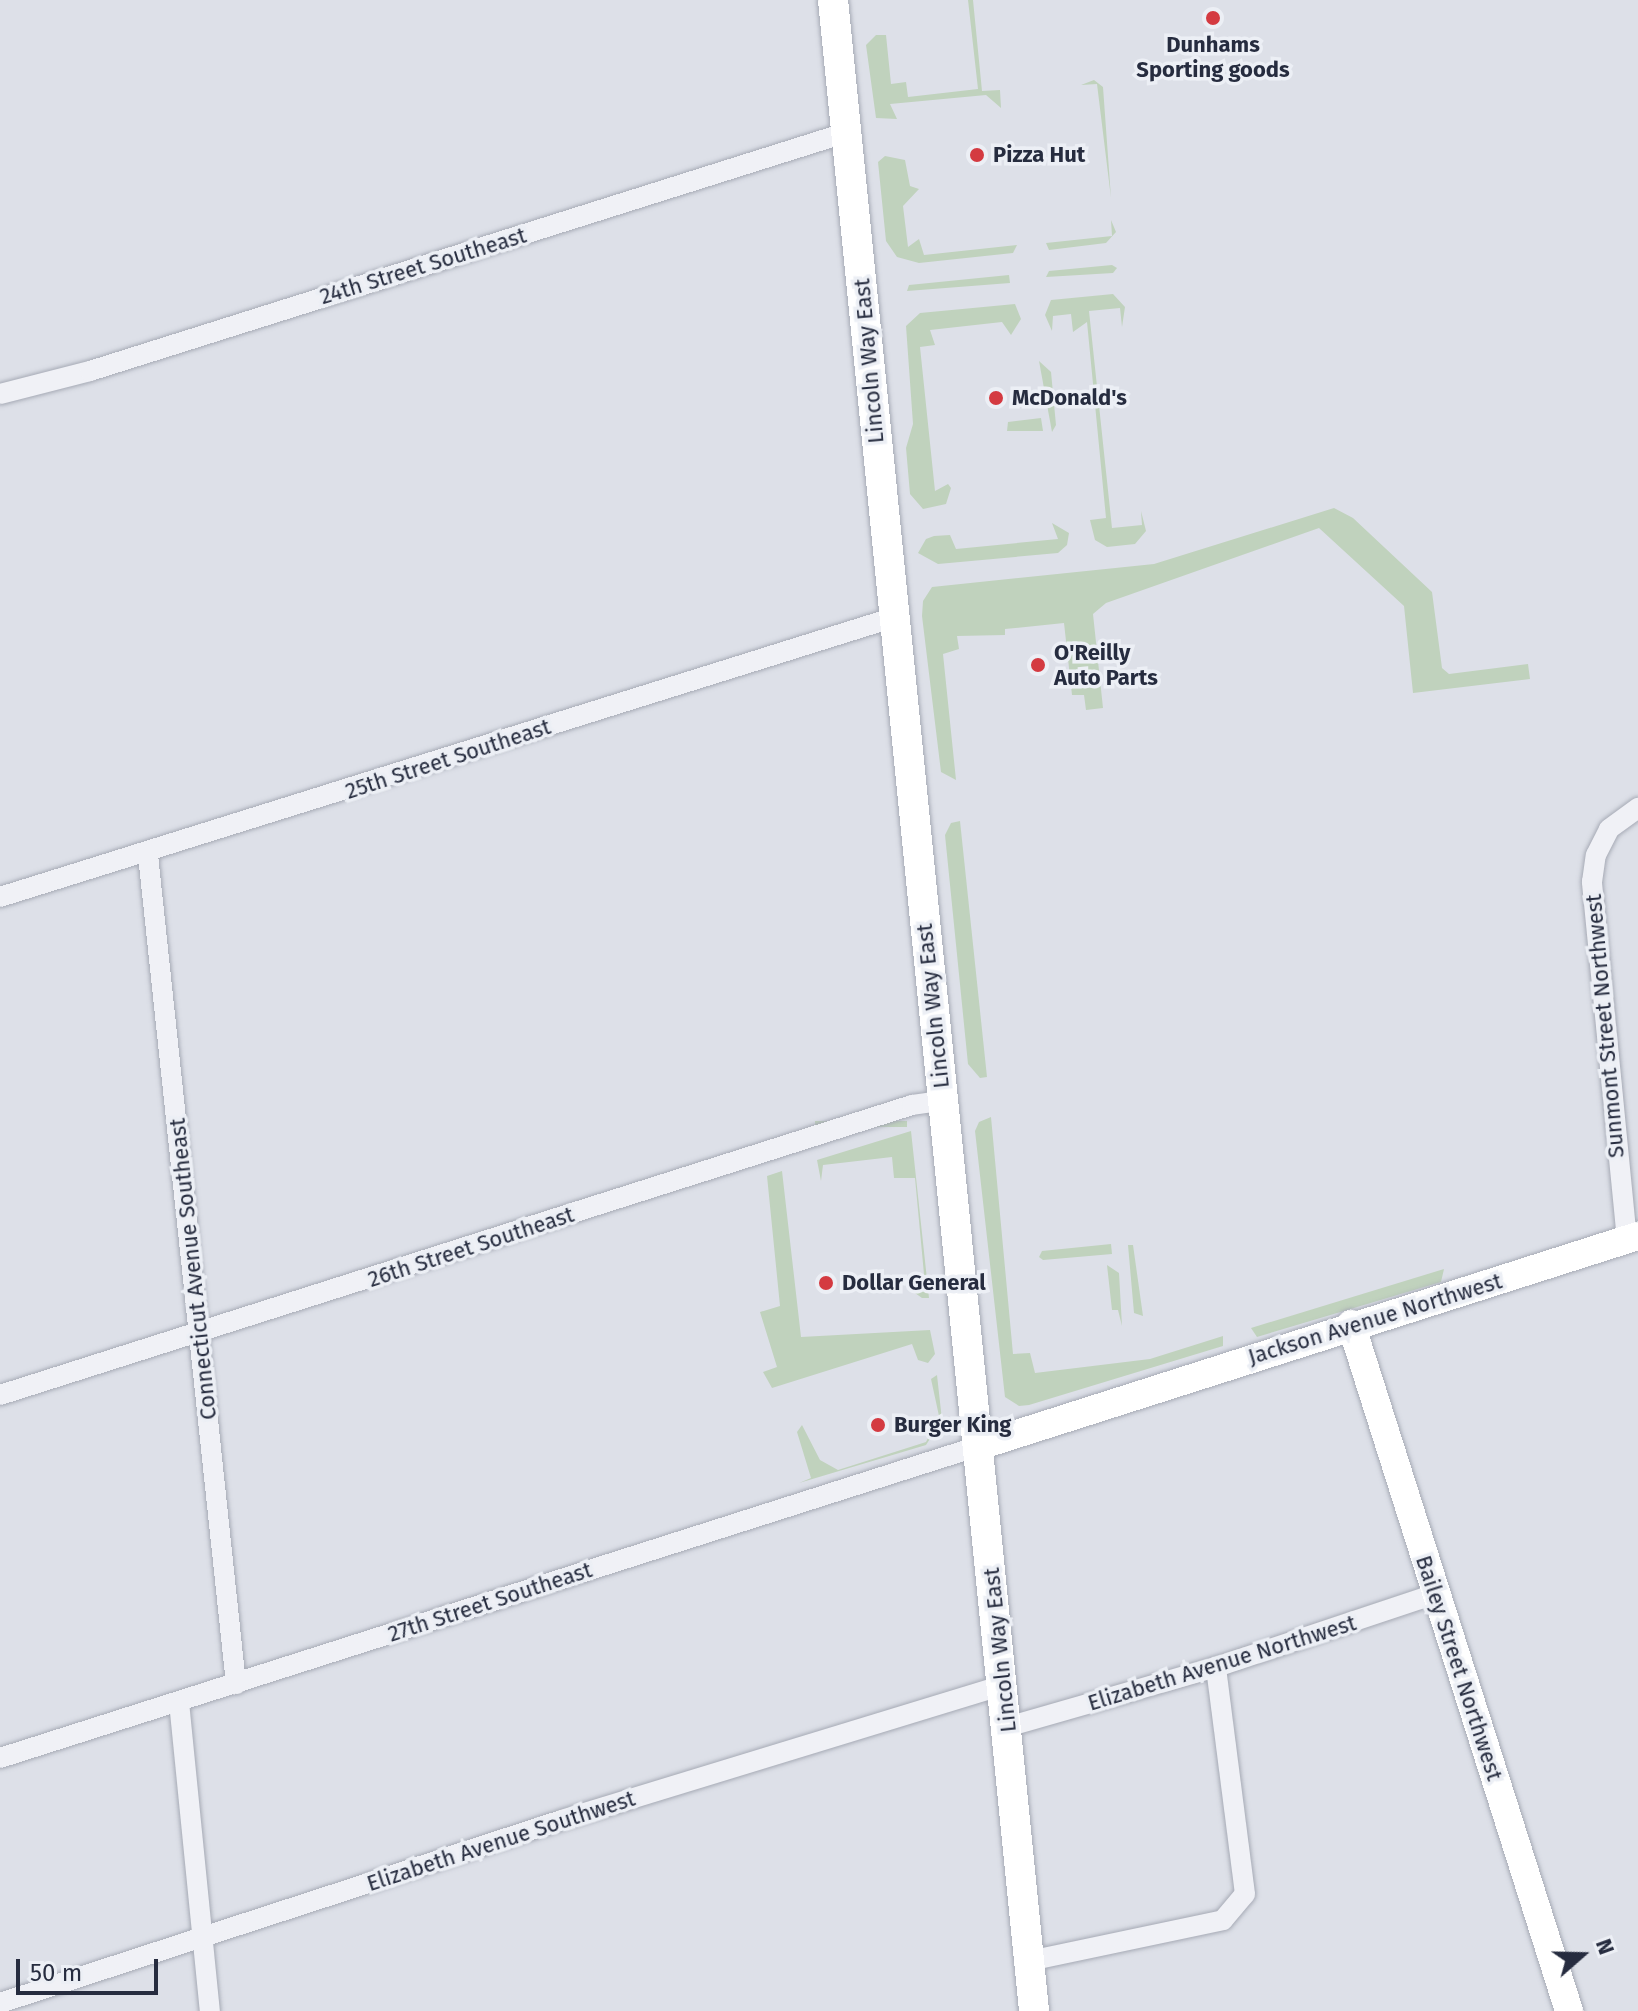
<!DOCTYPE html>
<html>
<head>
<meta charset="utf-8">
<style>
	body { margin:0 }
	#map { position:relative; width:1638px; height:2011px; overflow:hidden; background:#dde0e8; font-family:"Fira Sans",sans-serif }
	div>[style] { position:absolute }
	.green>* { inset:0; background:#c0d2bd; transform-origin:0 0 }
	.roads { filter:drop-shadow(0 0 2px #a6aab5) drop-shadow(0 0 2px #a6aab5) }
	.street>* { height:20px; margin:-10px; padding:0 10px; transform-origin:10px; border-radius:10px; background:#f0f1f6 }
	.secondary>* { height:28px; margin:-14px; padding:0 14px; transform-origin:14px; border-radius:14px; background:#fff }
	.primary>* { height:30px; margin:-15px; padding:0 15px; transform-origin:15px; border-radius:15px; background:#fff }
	.dots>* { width:22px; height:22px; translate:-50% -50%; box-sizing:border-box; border:4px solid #eceff5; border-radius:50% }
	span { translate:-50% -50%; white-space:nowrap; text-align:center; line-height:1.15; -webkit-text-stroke:7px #eceff5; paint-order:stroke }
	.poi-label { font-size:22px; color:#262c3f; font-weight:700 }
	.left { translate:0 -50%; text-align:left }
	.street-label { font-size:22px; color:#262c3f }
	.north { position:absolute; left:1542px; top:1915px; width:80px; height:80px; -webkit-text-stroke:6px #eceff5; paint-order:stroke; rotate:70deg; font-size:22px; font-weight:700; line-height:32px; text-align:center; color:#262c3f }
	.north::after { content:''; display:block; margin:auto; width:28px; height:36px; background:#262c3f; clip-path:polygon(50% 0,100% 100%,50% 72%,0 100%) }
	.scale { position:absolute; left:16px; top:1959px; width:142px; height:36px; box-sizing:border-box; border:4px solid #262c3f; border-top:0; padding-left:10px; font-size:24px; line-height:28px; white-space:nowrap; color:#262c3f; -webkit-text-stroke:6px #eceff5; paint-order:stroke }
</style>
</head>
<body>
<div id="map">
	<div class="green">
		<i style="clip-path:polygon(968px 0,973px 0,982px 91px,1000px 90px,1001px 108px,986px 95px,890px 104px,897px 119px,876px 118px,866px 45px,876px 35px,886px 35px,891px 84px,906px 82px,908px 97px,978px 89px)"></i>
		<i style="clip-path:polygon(1094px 80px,1103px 87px,1111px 198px,1097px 84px,1081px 85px)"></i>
		<i style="clip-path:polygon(885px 156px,905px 160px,910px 186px,919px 189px,903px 206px,908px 247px,919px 239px,924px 255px,1017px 245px,1013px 253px,919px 263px,897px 257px,886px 241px,878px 162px)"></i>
		<i style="clip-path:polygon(1111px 220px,1116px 232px,1106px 243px,1049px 250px,1046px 243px,1112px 236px)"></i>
		<i style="clip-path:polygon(1112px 265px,1117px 268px,1113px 273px,1046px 277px,1049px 271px)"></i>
		<i style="clip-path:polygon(1009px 275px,1010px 283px,907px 291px,909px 285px)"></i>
		<i style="clip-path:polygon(1113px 294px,1125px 307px,1122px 327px,1120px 308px,1089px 311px,1112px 528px,1142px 525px,1141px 511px,1146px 531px,1135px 544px,1107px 547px,1095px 540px,1090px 520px,1106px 518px,1087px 322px,1073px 332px,1071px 314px,1053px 316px,1052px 331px,1045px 315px,1051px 300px)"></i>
		<i style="clip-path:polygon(1015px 304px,1021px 319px,1011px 335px,1002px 322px,930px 330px,935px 345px,920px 347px,935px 491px,948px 484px,951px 488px,946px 504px,923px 509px,910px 494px,906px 448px,913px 424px,906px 326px,920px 313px)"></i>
		<i style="clip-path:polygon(1039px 361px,1051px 372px,1056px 425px,1052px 432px)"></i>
		<i style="clip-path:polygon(1041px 418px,1043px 431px,1007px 431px,1008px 422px)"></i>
		<i style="clip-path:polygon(1334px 508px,1353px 518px,1432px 592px,1442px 668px,1449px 674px,1528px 664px,1530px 679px,1413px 693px,1404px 606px,1319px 528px,1106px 603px,1093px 614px,1103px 708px,1086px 710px,1084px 695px,1072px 695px,1064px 623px,1005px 629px,1005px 635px,957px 636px,959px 649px,943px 654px,956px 780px,941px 772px,922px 616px,923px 601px,932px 587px,1154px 564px)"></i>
		<i style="clip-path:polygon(1052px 523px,1069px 533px,1067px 545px,1058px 553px,938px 564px,918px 553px,926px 539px,934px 536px,950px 535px,956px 549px,1058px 539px)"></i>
		<i style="clip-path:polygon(960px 821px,987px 1077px,980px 1078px,968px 1064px,945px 835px,951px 823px)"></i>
		<i style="clip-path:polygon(991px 1117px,1013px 1354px,1030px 1353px,1035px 1373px,1150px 1359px,1223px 1336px,1223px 1346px,1029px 1405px,1019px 1406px,1005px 1397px,975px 1131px,979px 1122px)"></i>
		<i style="left:907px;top:1121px;width:6px;height:92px;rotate:90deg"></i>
		<i style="clip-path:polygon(911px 1131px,929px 1298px,922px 1298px,908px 1288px,925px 1285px,915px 1178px,894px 1178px,892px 1157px,823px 1165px,821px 1181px,817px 1160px)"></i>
		<i style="clip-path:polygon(782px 1171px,801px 1337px,930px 1330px,935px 1354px,928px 1363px,918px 1360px,912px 1344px,772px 1388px,763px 1372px,777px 1367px,760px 1312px,780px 1306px,767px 1176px)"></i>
		<i style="clip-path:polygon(1111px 1244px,1112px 1254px,1043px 1260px,1039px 1257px,1042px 1251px)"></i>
		<i style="clip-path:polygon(1128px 1245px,1133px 1245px,1143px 1316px,1134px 1313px)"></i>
		<i style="clip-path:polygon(1107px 1265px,1119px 1273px,1122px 1326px,1118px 1310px,1112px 1310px)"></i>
		<i style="clip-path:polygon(1444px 1269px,1441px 1282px,1257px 1337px,1251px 1328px)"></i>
		<i style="clip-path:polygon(937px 1375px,942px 1420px,926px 1445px,799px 1483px,811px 1478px,797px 1432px,802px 1425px,820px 1460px,838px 1470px,926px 1442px,939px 1416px,931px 1379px)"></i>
	</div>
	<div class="roads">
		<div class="street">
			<i style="left:0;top:394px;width:93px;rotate:-14.3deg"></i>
			<i style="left:90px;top:371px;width:792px;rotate:-17.5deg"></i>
			<i style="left:148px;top:855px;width:834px;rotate:83.94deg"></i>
			<i style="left:0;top:897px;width:938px;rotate:-17.37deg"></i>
			<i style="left:1627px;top:1240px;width:360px;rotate:-95.6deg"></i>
			<i style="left:1592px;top:882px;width:27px;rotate:-82deg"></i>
			<i style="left:1596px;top:855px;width:29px;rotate:-63deg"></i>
			<i style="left:1609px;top:829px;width:36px;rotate:-36deg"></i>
			<i style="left:0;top:1395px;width:957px;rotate:-17.64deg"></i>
			<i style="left:912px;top:1105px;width:30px;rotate:-8deg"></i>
			<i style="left:179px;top:1702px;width:311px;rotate:84.3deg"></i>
			<i style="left:1007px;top:1727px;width:217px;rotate:-16deg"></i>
			<i style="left:1216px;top:1667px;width:232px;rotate:-18.4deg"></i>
			<i style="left:0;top:1758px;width:1028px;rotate:-17.68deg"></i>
			<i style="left:1029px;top:1961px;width:198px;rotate:-11.9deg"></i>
			<i style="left:1223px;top:1920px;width:34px;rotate:-50deg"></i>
			<i style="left:1245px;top:1894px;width:229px;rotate:-97.3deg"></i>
			<i style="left:0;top:2003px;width:591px;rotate:-18.04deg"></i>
			<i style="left:562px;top:1820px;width:461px;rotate:-17deg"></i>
		</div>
		<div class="secondary">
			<i style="left:1351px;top:1324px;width:721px;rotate:72.39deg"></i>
			<i style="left:979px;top:1446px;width:692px;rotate:-17.68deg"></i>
		</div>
		<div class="primary">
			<i style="left:833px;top:0;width:2021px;rotate:84.29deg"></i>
		</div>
	</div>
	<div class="dots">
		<i style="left:1213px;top:18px;background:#d43a41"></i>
		<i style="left:977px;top:155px;background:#d43a41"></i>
		<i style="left:996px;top:398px;background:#d43a41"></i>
		<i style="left:1038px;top:665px;background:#d43a41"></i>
		<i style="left:826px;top:1283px;background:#d43a41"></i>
		<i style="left:878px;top:1425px;background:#d43a41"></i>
	</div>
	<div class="poi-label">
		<span style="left:1213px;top:57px">Dunhams<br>Sporting goods</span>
		<span class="left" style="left:993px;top:155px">Pizza Hut</span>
		<span class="left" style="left:1012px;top:398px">McDonald's</span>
		<span class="left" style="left:1054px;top:665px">O'Reilly<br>Auto Parts</span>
		<span class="left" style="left:842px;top:1283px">Dollar General</span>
		<span class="left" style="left:894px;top:1425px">Burger King</span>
	</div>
	<div class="street-label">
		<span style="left:423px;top:266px;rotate:-17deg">24th Street Southeast</span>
		<span style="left:869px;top:361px;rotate:-95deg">Lincoln Way East</span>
		<span style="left:448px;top:759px;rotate:-18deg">25th Street Southeast</span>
		<span style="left:933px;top:1006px;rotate:-96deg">Lincoln Way East</span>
		<span style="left:1605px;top:1026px;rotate:-95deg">Sunmont Street Northwest</span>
		<span style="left:471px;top:1247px;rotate:-18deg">26th Street Southeast</span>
		<span style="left:193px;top:1269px;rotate:-96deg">Connecticut Avenue Southeast</span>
		<span style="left:1375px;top:1319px;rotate:-17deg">Jackson Avenue Northwest</span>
		<span style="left:490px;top:1602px;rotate:-18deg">27th Street Southeast</span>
		<span style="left:1000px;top:1650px;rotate:-96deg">Lincoln Way East</span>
		<span style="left:1222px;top:1663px;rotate:-17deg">Elizabeth Avenue Northwest</span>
		<span style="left:1459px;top:1668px;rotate:72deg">Bailey Street Northwest</span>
		<span style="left:501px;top:1841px;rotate:-18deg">Elizabeth Avenue Southwest</span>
	</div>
	<div class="north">N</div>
	<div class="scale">50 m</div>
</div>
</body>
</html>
